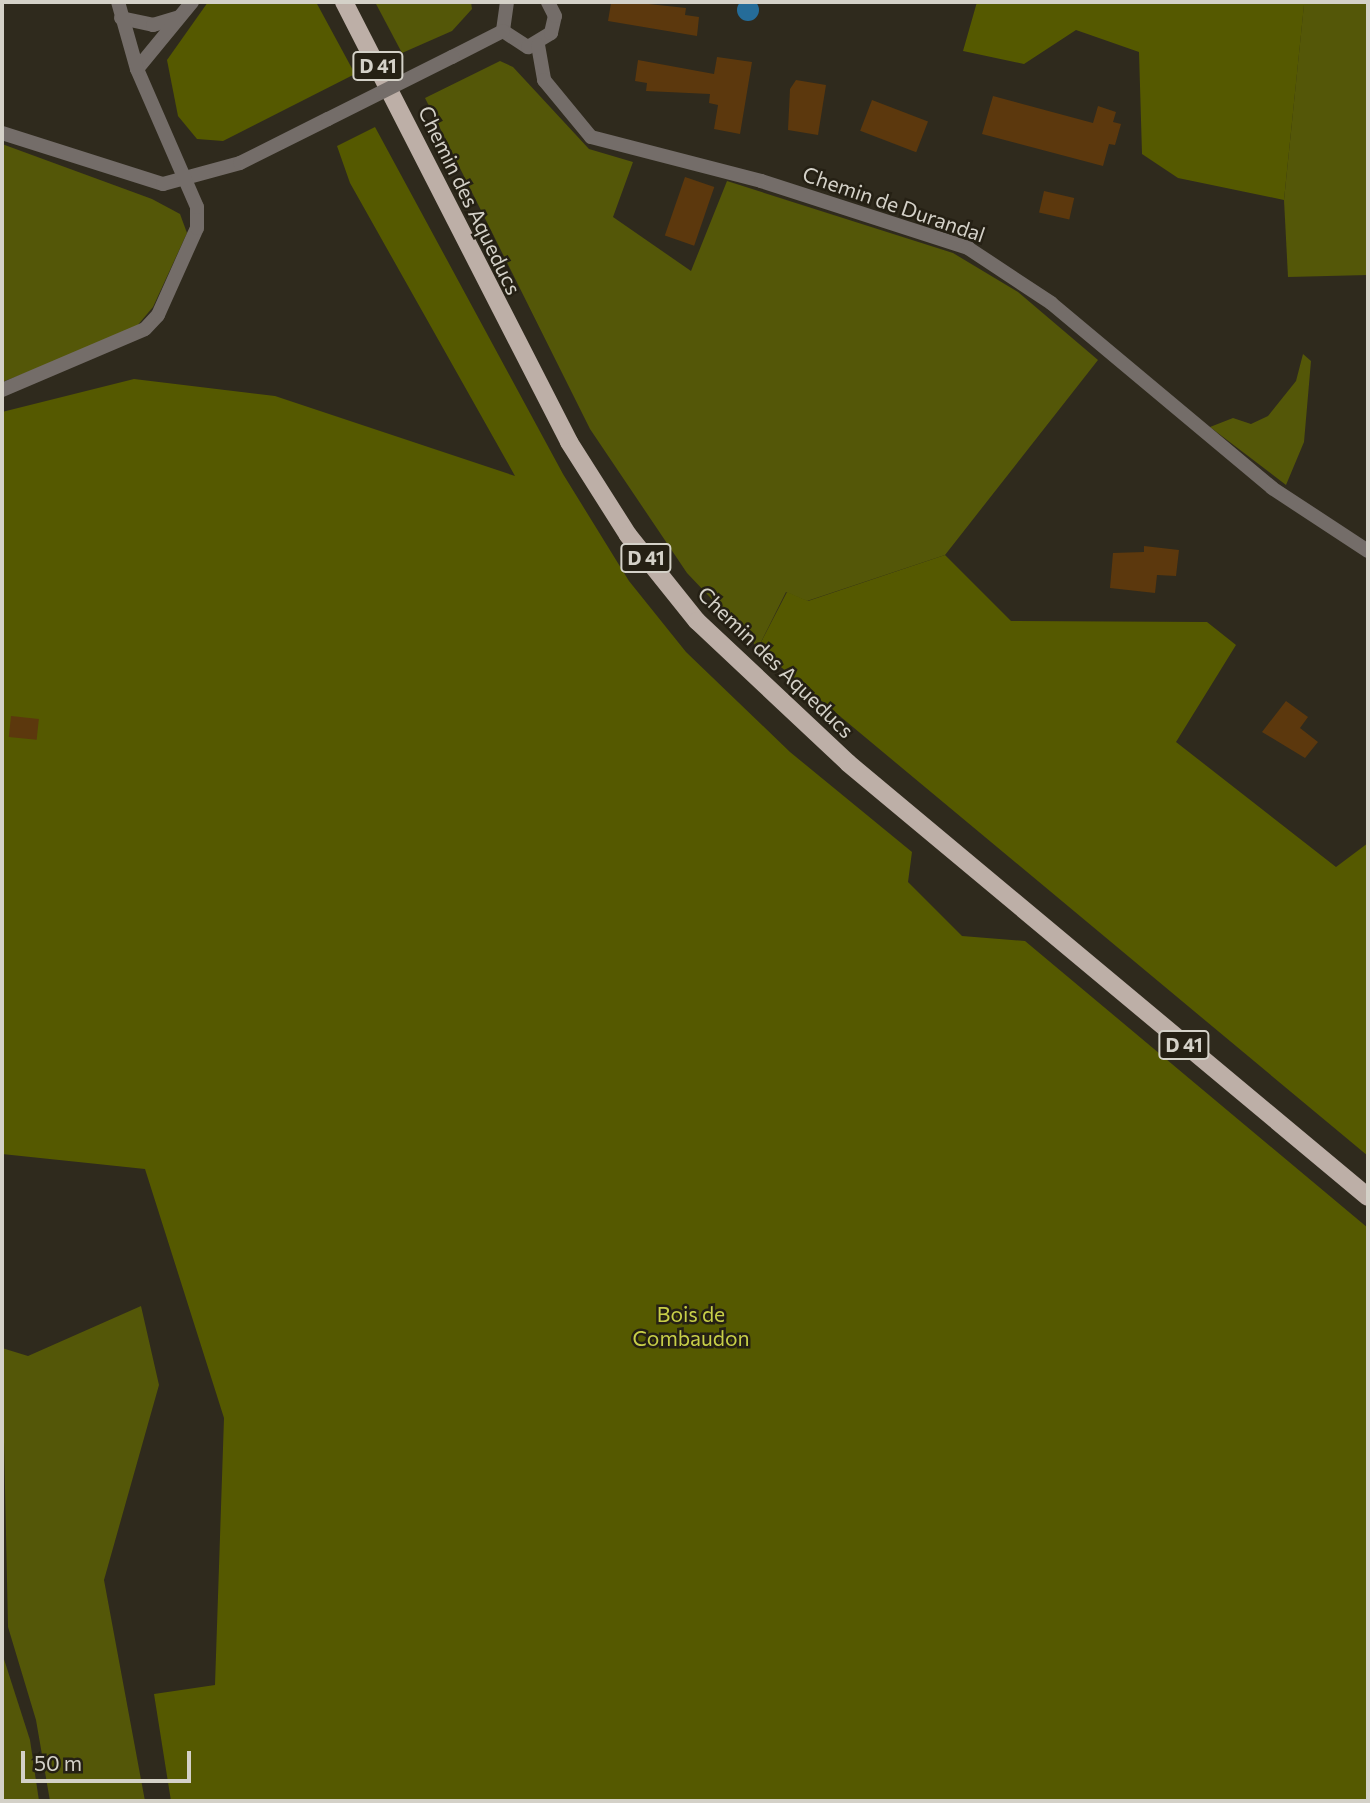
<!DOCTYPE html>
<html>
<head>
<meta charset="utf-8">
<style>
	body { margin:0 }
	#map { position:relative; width:1370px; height:1803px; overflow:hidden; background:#2f2a1d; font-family:Commissioner,sans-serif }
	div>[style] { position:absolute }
	.green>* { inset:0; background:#545708 }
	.forest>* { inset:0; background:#555900 }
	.water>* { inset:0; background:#256c99 }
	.round { border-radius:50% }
	.building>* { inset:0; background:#5c380d; transform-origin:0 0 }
	.minor>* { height:14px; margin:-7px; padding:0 7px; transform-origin:7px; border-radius:7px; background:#746d69 }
	.primary>* { height:18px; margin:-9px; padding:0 9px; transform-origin:9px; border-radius:9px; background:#bdafa7 }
	.minor-bridge>* { height:14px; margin:-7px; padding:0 7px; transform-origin:7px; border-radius:7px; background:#746d69 }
	span { translate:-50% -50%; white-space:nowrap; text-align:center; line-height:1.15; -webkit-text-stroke:5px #252014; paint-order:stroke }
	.shield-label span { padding:2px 5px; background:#252014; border:2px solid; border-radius:5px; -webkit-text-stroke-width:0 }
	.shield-label { font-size:19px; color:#d4d1c8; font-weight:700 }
	.street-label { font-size:21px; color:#d4d1c8 }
	.park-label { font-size:21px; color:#c8cf48 }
	.frame { position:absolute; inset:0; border:4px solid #d4d1c8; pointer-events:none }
	.scale { position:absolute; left:21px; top:1751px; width:170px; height:32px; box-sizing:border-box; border:4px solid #d4d1c8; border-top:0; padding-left:9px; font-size:21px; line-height:24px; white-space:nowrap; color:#d4d1c8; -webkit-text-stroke:5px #252014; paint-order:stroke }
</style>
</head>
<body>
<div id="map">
	<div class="green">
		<i style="clip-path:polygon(375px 2px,471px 2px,472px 9px,452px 31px,402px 53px)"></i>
		<i style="clip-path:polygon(1368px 3px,1368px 275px,1288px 277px,1284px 200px,1304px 4px)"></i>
		<i style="clip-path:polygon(500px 61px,513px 67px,589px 149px,633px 162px,613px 217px,691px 271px,727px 181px,953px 253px,1018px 292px,1098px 360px,945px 555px,807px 601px,786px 592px,758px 648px,687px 573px,590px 429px,425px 98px)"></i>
		<i style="clip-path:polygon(2px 144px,152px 199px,180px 214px,187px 233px,153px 307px,131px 333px,2px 382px)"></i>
		<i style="clip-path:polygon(1303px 354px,1311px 361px,1304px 442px,1286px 485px,1210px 427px,1233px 418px,1251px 424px,1268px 416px,1296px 381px)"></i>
		<i style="clip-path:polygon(141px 1306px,159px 1385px,104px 1580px,145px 1801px,50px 1801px,36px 1720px,8px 1627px,2px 1348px,28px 1356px)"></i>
		<i style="clip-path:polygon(2px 1653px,30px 1740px,39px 1801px,2px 1801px)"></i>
	</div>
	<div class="forest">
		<i style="clip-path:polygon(208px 2px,316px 2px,355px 74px,223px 141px,197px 139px,178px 116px,167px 60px)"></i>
		<i style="clip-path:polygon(977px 2px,1368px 2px,1368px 3px,1304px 5px,1284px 200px,1178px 178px,1142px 154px,1139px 52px,1076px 30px,1024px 64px,963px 51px)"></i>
		<i style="clip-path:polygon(375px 127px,563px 474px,629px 581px,686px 652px,790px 752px,912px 852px,908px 882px,962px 936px,1025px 941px,1368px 1228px,1368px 1801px,171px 1801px,154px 1694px,215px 1685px,224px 1418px,145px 1169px,2px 1154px,2px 412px,134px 379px,275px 396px,515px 476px,350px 183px,337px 146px)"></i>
		<i style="clip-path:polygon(945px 555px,1011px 621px,1207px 622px,1236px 645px,1176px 742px,1336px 867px,1368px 843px,1368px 1156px,758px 648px,787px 592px,808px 601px)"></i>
	</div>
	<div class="water">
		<i class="round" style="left:737px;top:-1px;width:22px;height:22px"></i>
	</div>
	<div class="building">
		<i style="clip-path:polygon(630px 2px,686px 8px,685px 15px,699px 17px,697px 36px,608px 21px,611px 3px)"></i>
		<i style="clip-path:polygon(717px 57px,752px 62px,740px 134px,714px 129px,718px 105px,709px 103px,710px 94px,646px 91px,647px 83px,635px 81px,638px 60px,714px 74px)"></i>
		<i style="clip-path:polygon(796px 80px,826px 85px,818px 135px,788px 130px,790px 89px)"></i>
		<i style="clip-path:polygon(993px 96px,1093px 123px,1098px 106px,1116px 112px,1113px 122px,1121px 124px,1115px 145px,1109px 144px,1103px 166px,982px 134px)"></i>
		<i style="left:872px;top:100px;width:60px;height:33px;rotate:21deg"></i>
		<i style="left:685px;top:177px;width:31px;height:62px;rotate:19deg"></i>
		<i style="left:1044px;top:191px;width:31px;height:22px;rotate:13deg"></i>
		<i style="clip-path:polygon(1144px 546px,1179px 550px,1176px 576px,1157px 575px,1155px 593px,1110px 588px,1113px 553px,1144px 552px)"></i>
		<i style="clip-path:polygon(1286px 701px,1308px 717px,1300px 728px,1318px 742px,1305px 758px,1262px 732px)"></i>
		<i style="left:11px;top:716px;width:28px;height:21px;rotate:6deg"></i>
	</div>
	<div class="minor">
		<i style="left:507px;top:2px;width:29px;rotate:98deg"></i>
		<i style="left:503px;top:31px;width:30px;rotate:33deg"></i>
		<i style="left:528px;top:47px;width:27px;rotate:-31deg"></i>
		<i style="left:551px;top:33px;width:17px;rotate:-77deg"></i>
		<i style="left:555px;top:16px;width:16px;rotate:-117deg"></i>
		<i style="left:121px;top:18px;width:33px;rotate:12deg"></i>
		<i style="left:153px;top:25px;width:27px;rotate:-17deg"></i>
		<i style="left:538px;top:45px;width:36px;rotate:80deg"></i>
		<i style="left:544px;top:80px;width:74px;rotate:50.5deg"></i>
		<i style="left:591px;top:137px;width:176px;rotate:14.5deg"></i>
		<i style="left:761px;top:181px;width:218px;rotate:17.9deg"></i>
		<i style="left:968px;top:248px;width:100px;rotate:33.5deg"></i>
		<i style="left:1051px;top:303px;width:288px;rotate:39.9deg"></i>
		<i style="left:1272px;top:488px;width:115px;rotate:33.3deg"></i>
		<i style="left:452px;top:57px;width:57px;rotate:-27deg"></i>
		<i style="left:137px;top:69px;width:87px;rotate:-50.6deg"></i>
		<i style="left:2px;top:133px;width:169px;rotate:17.6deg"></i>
		<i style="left:163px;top:184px;width:80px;rotate:-15.3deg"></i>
		<i style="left:240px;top:163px;width:98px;rotate:-26.6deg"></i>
		<i style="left:2px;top:390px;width:155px;rotate:-23.1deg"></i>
		<i style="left:145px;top:329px;width:19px;rotate:-47deg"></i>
		<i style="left:158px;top:315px;width:95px;rotate:-65.9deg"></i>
		<i style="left:197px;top:228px;width:21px;rotate:-90deg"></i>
		<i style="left:197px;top:207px;width:150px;rotate:-113.5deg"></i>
		<i style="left:137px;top:69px;width:70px;rotate:-105.8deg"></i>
	</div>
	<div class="primary">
		<i style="left:344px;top:2px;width:494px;rotate:62.9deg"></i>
		<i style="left:569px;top:442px;width:110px;rotate:57.6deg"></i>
		<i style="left:628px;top:535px;width:110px;rotate:51.3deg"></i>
		<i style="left:697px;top:621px;width:207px;rotate:43.2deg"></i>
		<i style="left:848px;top:763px;width:677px;rotate:39.85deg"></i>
	</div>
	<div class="minor-bridge">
		<i style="left:328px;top:119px;width:139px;rotate:-26.6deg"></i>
	</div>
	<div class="shield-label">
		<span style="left:378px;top:66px">D 41</span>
		<span style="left:646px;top:558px">D 41</span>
		<span style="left:1184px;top:1045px">D 41</span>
	</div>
	<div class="street-label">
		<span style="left:470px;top:200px;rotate:64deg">Chemin des Aqueducs</span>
		<span style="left:894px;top:204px;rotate:19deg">Chemin de Durandal</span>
		<span style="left:776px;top:662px;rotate:44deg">Chemin des Aqueducs</span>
	</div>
	<div class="park-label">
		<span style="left:691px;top:1326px">Bois de<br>Combaudon</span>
	</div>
	<div class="frame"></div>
	<div class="scale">50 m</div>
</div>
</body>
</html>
